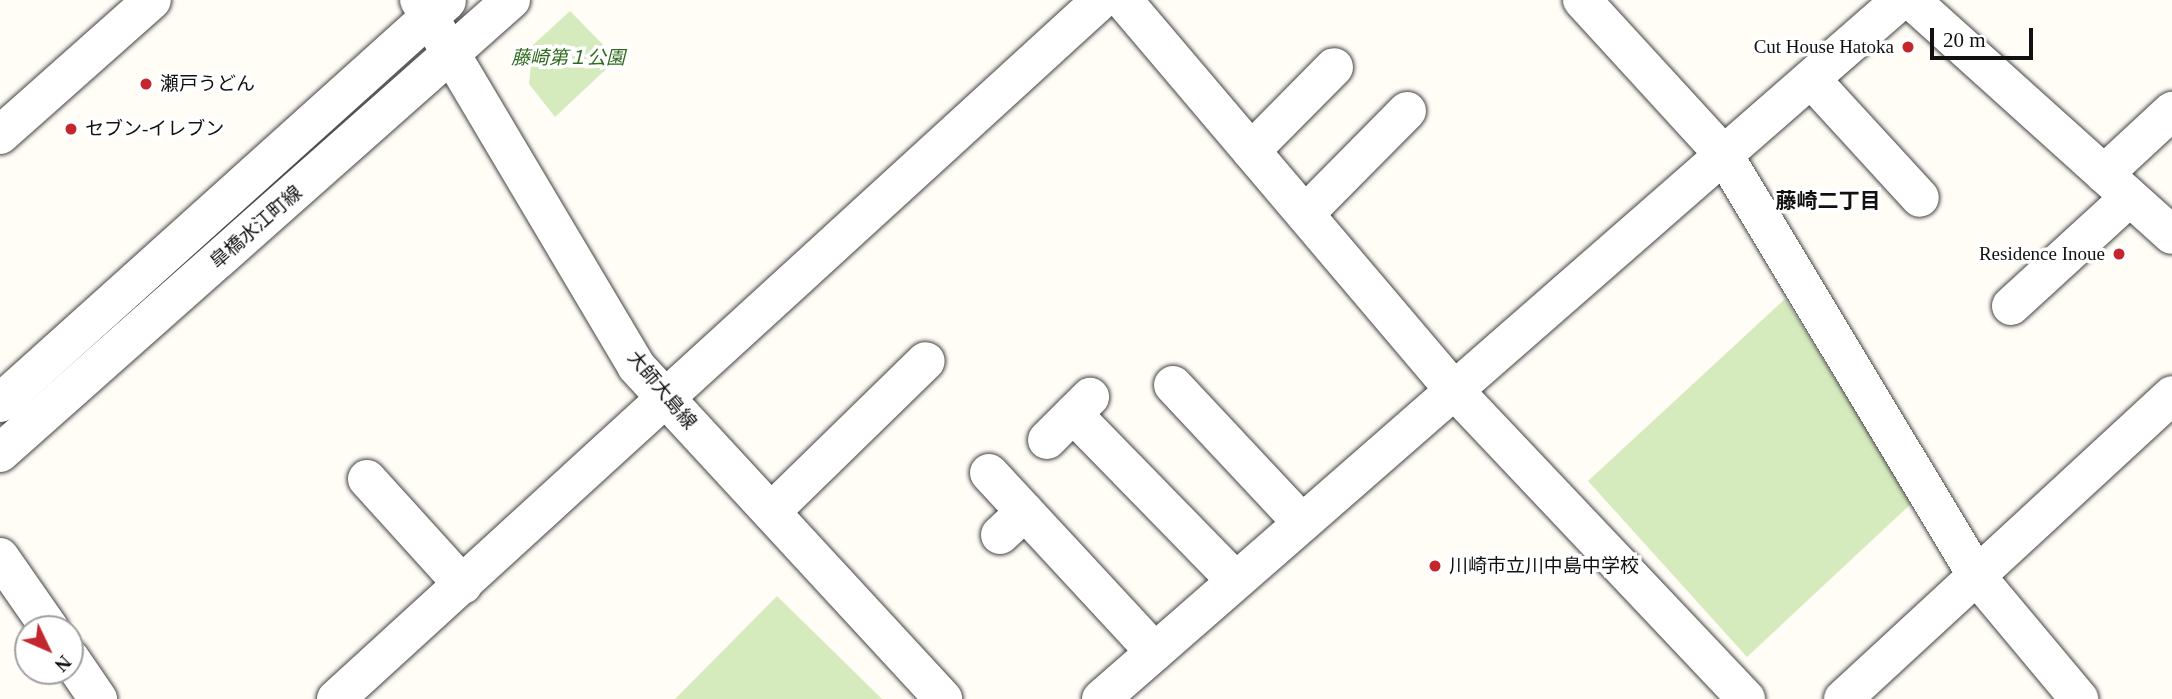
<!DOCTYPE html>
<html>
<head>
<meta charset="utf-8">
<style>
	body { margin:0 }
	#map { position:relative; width:2172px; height:699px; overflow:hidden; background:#fffdf5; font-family:"Times New Roman","Noto Sans JP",serif }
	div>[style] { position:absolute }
	.green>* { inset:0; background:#d5ebbd }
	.roads { filter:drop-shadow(0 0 2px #444) drop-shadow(0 0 2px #444) }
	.minor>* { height:38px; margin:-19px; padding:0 19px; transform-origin:19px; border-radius:19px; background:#fff }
	.dots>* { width:19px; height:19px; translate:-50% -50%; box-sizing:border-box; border:4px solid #fff; border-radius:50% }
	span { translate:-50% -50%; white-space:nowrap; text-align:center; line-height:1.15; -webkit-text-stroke:7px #fff; paint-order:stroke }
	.poi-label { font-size:19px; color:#111 }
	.right { translate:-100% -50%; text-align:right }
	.left { translate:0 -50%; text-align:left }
	.park-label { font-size:19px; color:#2f6b1f; font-style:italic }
	.street-label { font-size:19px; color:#111 }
	.neighbourhood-label { font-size:21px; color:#111; font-weight:700 }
	.north { position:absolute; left:14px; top:615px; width:70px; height:70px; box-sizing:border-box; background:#fff; border:2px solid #a0a0a0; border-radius:50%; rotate:134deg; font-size:19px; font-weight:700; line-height:28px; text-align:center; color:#111 }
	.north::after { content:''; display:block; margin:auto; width:24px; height:32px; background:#c4262e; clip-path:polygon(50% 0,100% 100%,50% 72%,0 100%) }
	.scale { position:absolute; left:1930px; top:28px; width:103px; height:32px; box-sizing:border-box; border:4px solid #111; border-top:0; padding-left:9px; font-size:21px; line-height:24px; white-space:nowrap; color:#111; -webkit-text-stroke:5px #fff; paint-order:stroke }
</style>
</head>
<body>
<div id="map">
	<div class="green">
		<i style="clip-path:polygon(570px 11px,617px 59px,555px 117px,529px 84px,533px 45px)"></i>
		<i style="clip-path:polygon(1785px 299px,1913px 502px,1747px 657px,1588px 481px)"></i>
		<i style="clip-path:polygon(777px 596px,882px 699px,675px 699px)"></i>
	</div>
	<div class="roads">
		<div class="minor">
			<i style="left:419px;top:0;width:425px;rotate:59.3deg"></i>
			<i style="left:636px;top:366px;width:453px;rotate:47.3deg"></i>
			<i style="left:1123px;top:0;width:512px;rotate:49.68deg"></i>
			<i style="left:1454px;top:390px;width:425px;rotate:46.6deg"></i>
			<i style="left:1582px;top:0;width:210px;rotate:47.5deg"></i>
			<i style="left:1724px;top:155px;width:493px;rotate:59deg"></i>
			<i style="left:1978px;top:578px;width:158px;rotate:50.1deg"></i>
			<i style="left:1911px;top:0;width:351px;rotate:42deg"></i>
			<i style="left:1811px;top:79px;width:161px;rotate:47.5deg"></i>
			<i style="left:0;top:135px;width:203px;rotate:-41.6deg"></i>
			<i style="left:1251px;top:151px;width:118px;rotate:-45.3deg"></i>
			<i style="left:2104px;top:174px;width:93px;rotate:-42.8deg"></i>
			<i style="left:1305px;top:214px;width:145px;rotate:-45.3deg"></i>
			<i style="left:2011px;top:306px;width:161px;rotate:-42.5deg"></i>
			<i style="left:1173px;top:385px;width:189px;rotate:46.9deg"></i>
			<i style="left:0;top:403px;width:601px;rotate:-41.97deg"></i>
			<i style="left:1073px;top:414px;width:233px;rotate:45.7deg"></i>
			<i style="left:1047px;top:440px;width:61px;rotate:-45deg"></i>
			<i style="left:0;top:453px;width:683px;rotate:-41.56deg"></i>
			<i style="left:989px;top:473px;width:244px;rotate:47.2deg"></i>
			<i style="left:367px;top:479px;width:143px;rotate:47.8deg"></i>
			<i style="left:771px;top:512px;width:216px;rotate:-44.3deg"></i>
			<i style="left:1000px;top:535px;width:34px;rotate:-43deg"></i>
			<i style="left:0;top:557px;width:88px;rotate:55.2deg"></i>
			<i style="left:70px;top:658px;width:50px;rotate:55.7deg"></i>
			<i style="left:336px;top:699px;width:1036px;rotate:-42.42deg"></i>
			<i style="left:1101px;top:699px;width:1062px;rotate:-41.15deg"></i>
			<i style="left:1843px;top:699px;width:448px;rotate:-42.7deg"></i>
		</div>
	</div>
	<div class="dots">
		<i style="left:1908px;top:47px;background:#c4262e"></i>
		<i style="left:146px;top:84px;background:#c4262e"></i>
		<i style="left:71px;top:129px;background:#c4262e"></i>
		<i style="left:2119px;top:254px;background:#c4262e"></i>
		<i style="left:1435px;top:566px;background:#c4262e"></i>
	</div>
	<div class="poi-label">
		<span class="right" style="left:1894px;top:47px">Cut House Hatoka</span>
		<span class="left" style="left:160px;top:84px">瀬戸うどん</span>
		<span class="left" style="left:85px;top:129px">セブン-イレブン</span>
		<span class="right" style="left:2105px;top:254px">Residence Inoue</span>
		<span class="left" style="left:1449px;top:566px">川崎市立川中島中学校</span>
	</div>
	<div class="park-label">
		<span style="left:568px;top:58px">藤崎第１公園</span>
	</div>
	<div class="street-label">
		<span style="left:256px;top:227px;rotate:-41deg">皐橋水江町線</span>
		<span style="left:662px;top:390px;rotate:50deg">大師大島線</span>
	</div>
	<div class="neighbourhood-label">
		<span style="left:1828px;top:201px">藤崎二丁目</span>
	</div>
	<div class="north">N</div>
	<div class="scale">20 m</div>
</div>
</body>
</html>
